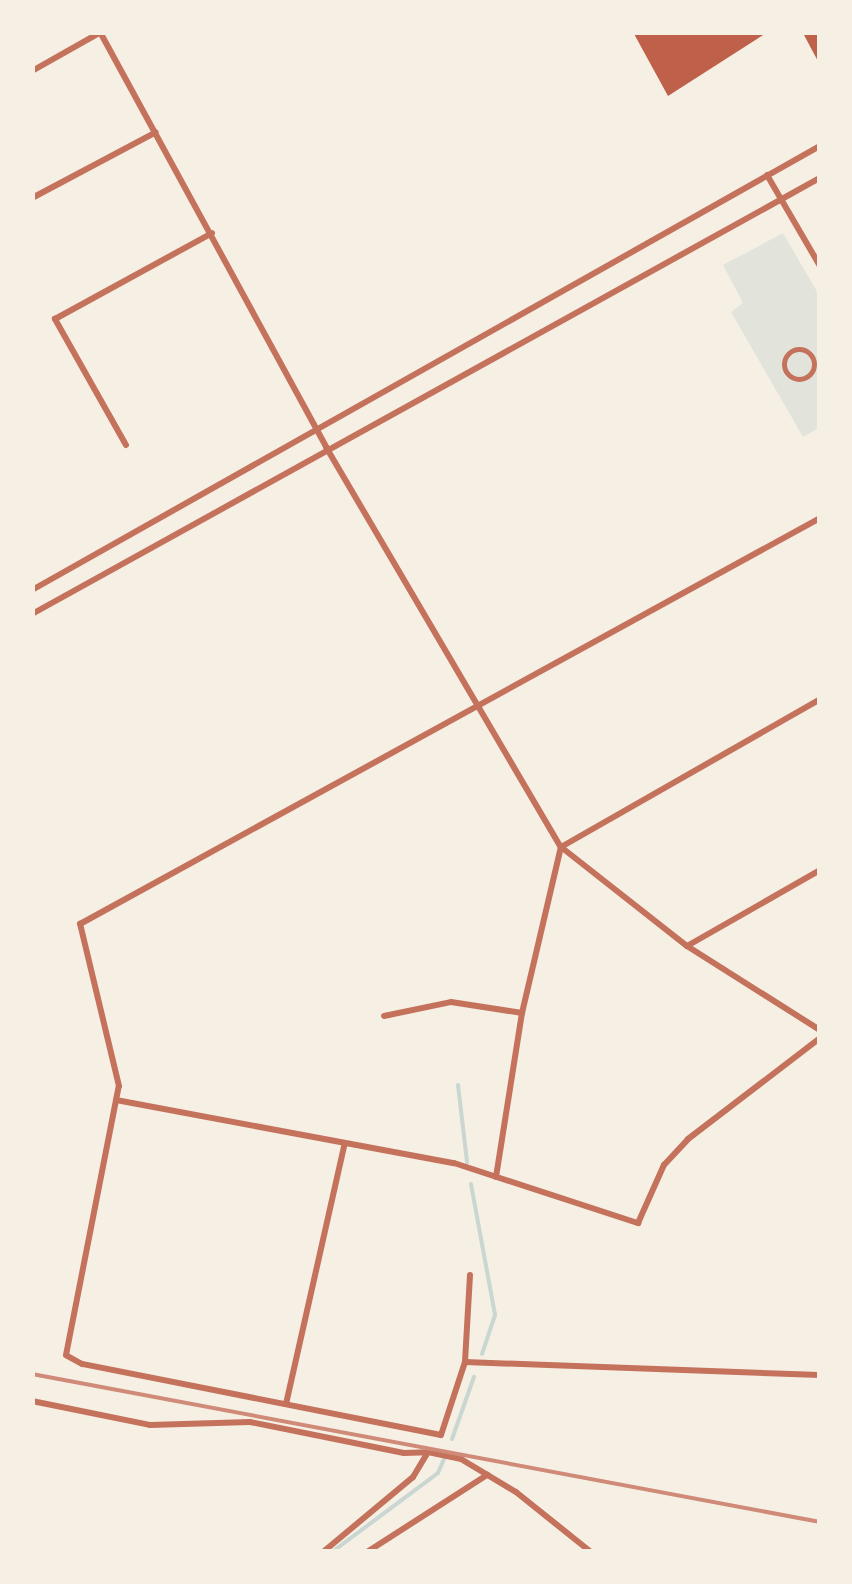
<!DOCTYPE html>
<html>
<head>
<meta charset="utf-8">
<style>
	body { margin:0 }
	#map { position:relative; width:852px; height:1584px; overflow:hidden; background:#f6efe4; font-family:Ubuntu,sans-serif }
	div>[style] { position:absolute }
	.green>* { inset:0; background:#e2e4dc }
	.stream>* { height:4px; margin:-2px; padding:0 2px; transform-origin:2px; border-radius:2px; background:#c9d6d2 }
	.building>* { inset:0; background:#bf614a }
	.pedestrian>* { height:5px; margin:-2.5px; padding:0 2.5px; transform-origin:2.5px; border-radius:2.5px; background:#c5725c }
	.pedestrian>.ring { margin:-2.5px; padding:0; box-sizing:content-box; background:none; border:5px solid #c5725c; border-radius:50% }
	.minor>* { height:6px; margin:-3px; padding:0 3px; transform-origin:3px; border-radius:3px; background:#c5725c }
	.rail>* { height:4px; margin:-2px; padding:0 2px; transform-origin:2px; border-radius:2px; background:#cf8b77 }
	span { translate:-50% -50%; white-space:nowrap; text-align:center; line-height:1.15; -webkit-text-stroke:9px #f6efe4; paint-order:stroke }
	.frame { position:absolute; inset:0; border:35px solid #f6efe4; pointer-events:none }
</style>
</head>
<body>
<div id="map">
	<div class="green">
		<i style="clip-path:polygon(783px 233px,819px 295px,819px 428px,803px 437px,731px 312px,743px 303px,723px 265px)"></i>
	</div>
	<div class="stream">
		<i style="left:458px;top:1085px;width:78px;rotate:83.3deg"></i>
		<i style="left:471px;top:1184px;width:133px;rotate:79.6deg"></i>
		<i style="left:495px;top:1315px;width:41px;rotate:108.4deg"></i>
		<i style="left:452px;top:1439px;width:66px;rotate:-70.5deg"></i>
		<i style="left:332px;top:1552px;width:132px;rotate:-36.7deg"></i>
		<i style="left:438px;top:1473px;width:15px;rotate:-67deg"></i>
	</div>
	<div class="building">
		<i style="clip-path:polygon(633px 32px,715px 33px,768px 32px,668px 96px)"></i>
		<i style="clip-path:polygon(809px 32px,820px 32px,820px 65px,804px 35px)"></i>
	</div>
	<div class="pedestrian">
		<i class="ring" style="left:784px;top:349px;width:25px;height:25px"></i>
	</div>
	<div class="minor">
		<i style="left:100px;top:32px;width:473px;rotate:61.4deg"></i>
		<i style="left:326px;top:447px;width:464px;rotate:59.6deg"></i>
		<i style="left:561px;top:847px;width:160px;rotate:38.2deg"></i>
		<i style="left:687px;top:946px;width:157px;rotate:32.3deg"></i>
		<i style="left:32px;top:71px;width:79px;rotate:-29.5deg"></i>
		<i style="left:767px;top:175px;width:105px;rotate:59.8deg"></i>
		<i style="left:32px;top:198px;width:140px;rotate:-28deg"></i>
		<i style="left:126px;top:445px;width:145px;rotate:-119.4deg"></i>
		<i style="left:55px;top:319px;width:179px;rotate:-28.7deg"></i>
		<i style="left:32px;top:590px;width:904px;rotate:-29.4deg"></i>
		<i style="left:32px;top:614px;width:901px;rotate:-28.96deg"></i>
		<i style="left:687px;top:946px;width:153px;rotate:-29.7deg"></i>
		<i style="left:384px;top:1016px;width:68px;rotate:-11.8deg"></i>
		<i style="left:451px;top:1002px;width:72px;rotate:8.8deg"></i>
		<i style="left:116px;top:1100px;width:344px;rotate:10.6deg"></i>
		<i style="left:454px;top:1163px;width:194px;rotate:18.1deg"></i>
		<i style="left:638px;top:1223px;width:64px;rotate:-65.9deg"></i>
		<i style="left:664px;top:1165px;width:35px;rotate:-47deg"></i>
		<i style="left:688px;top:1139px;width:166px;rotate:-37.4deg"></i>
		<i style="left:496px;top:1177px;width:166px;rotate:-81deg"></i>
		<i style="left:522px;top:1013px;width:171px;rotate:-76.8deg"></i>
		<i style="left:561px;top:847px;width:298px;rotate:-29.7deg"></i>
		<i style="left:470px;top:1275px;width:87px;rotate:93.3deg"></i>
		<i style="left:465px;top:1362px;width:77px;rotate:108.2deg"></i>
		<i style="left:441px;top:1435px;width:366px;rotate:-168.8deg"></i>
		<i style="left:82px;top:1364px;width:18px;rotate:-151deg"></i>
		<i style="left:66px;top:1355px;width:274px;rotate:-78.9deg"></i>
		<i style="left:119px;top:1086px;width:167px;rotate:-103.5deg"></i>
		<i style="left:80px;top:924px;width:844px;rotate:-28.75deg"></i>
		<i style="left:465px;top:1362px;width:355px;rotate:2.1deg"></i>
		<i style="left:32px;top:1401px;width:120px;rotate:11.5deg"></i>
		<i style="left:150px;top:1425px;width:100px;rotate:-1.7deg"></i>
		<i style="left:250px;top:1422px;width:157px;rotate:11.4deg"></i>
		<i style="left:404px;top:1453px;width:24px;rotate:-2deg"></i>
		<i style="left:286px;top:1404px;width:264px;rotate:-77.3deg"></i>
		<i style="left:323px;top:1552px;width:117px;rotate:-39.8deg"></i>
		<i style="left:413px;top:1477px;width:29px;rotate:-59deg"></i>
		<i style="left:428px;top:1452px;width:34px;rotate:12deg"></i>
		<i style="left:461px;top:1459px;width:64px;rotate:31deg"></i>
		<i style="left:516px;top:1492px;width:96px;rotate:38.7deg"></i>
		<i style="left:367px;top:1552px;width:143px;rotate:-32.7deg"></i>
	</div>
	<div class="rail">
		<i style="left:32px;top:1374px;width:802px;rotate:10.64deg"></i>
	</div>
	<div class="frame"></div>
</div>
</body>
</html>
